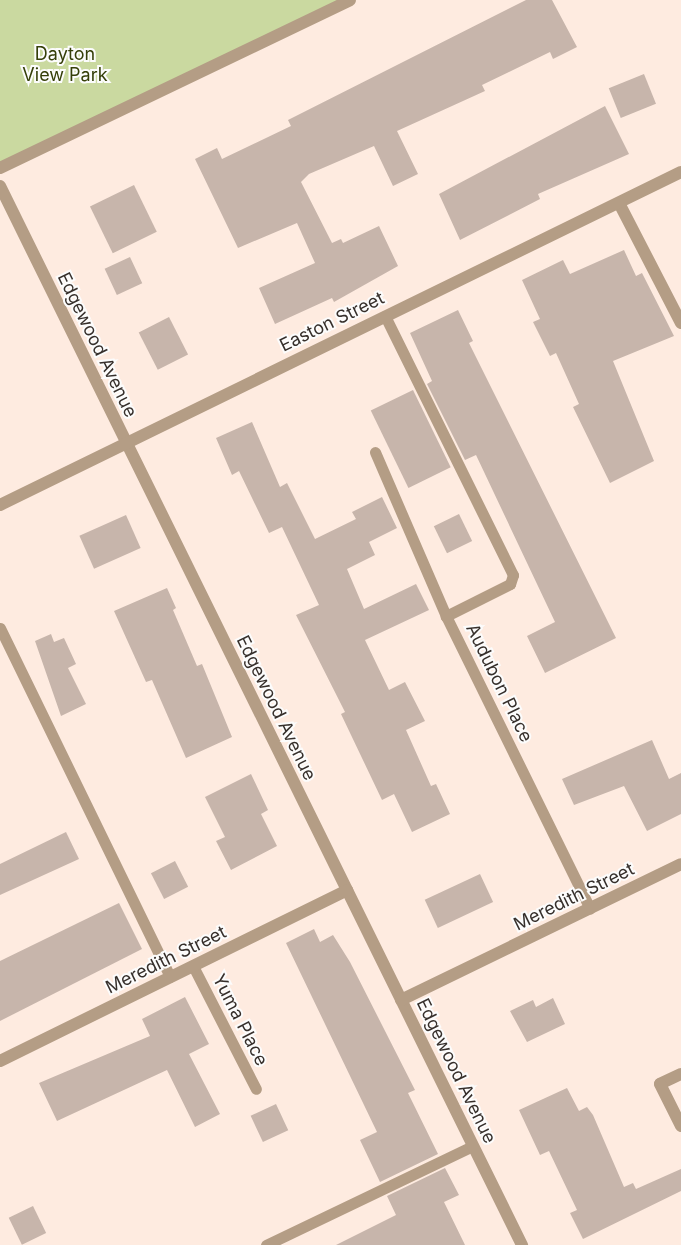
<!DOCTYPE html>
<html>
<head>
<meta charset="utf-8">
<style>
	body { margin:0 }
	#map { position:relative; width:681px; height:1245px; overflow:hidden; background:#feebe0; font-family:Inter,sans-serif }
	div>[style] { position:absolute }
	.green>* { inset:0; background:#cad9a0 }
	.building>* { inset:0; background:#c7b5ab; transform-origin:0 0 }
	.service>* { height:11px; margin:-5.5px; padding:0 5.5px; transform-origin:5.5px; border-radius:5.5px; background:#b49d85 }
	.minor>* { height:12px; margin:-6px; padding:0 6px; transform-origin:6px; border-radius:6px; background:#b49d85 }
	.tertiary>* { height:12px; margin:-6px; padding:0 6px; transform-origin:6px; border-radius:6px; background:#b49d85 }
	span { translate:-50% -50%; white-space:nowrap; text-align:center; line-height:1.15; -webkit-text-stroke:4px #fcfcfc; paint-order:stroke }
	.park-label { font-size:18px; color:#353f08 }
	.street-label { font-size:18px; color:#362f2b }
</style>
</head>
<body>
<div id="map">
	<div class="green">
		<i style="clip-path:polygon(0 0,350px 0,0 168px)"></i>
	</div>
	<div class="building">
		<i style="clip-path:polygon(526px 0,552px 0,577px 47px,553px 59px,550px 52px,482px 85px,485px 91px,397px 131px,418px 174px,393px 186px,374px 146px,309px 174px,301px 182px,332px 243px,341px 239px,343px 243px,379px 226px,398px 266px,334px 302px,332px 298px,275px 324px,259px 288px,315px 263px,297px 223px,238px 248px,195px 159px,217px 148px,222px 159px,291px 126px,288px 120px)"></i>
		<i style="left:644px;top:74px;width:32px;height:38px;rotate:68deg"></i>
		<i style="clip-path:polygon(605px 106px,629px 154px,538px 194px,540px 199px,460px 240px,439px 194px)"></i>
		<i style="left:134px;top:185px;width:52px;height:49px;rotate:64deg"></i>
		<i style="clip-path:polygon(624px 250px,636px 276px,642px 273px,674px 336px,613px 361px,654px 461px,610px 483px,573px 407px,579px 404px,556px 353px,550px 356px,533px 322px,540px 319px,522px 280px,563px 260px,570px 274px)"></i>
		<i style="left:130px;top:257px;width:29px;height:28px;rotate:65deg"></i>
		<i style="clip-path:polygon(458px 310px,473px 341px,469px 343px,616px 638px,545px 673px,527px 636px,555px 622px,476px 455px,465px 460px,427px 384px,432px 381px,410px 333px)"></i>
		<i style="left:169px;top:317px;width:42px;height:34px;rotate:63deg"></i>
		<i style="left:413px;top:390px;width:86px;height:47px;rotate:64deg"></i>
		<i style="clip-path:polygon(252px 422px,280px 487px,287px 483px,315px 539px,356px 519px,352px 512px,382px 497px,397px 528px,369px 542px,375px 555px,347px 569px,364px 609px,416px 584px,429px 610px,365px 640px,389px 690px,405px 682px,425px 721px,406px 730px,431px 786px,436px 784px,450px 814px,412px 832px,394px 794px,382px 800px,341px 714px,345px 712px,296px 615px,319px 605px,282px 527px,269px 533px,239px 471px,232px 475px,216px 438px)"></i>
		<i style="left:459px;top:514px;width:30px;height:28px;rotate:64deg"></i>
		<i style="left:126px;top:515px;width:36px;height:51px;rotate:66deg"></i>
		<i style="clip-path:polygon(167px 588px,176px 608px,173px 610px,197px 666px,202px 664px,232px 737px,186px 758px,152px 680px,146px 682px,114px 611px)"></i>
		<i style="clip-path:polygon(51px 634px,54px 642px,64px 638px,76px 664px,68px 668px,86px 704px,61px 716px,35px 641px)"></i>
		<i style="clip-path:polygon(652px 740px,669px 779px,681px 773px,681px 814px,647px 831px,624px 786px,574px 805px,562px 779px)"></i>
		<i style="clip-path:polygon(251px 774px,268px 810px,261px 814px,277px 846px,231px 870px,216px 841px,225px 837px,205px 797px)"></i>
		<i style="clip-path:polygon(66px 832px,79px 859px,0 895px,0 864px)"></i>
		<i style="left:175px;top:861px;width:29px;height:27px;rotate:63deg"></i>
		<i style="left:480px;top:874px;width:31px;height:61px;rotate:65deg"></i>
		<i style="clip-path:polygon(119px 903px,142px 949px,0 1021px,0 961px)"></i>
		<i style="clip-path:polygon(314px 929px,320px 942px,333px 935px,350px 962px,415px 1090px,408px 1093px,438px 1154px,380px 1182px,360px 1140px,377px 1132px,286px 943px)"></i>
		<i style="clip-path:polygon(185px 997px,209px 1044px,189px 1054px,220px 1114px,195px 1127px,167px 1070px,57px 1121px,39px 1083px,150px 1036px,142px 1019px)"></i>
		<i style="clip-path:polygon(553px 998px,565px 1024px,527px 1042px,510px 1011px,533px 1000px,536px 1007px)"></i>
		<i style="clip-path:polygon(567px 1088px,579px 1111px,587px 1107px,593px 1115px,624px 1187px,633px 1183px,636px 1189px,681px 1169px,681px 1191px,583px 1239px,570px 1213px,577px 1210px,549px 1151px,540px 1155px,519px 1110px)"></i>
		<i style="left:276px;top:1104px;width:29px;height:28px;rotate:65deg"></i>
		<i style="clip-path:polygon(445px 1168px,459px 1195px,444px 1202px,465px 1245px,336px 1245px,396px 1215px,387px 1196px)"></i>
		<i style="left:33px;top:1206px;width:30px;height:27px;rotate:64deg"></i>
	</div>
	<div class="service">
		<i style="left:385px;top:316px;width:289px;rotate:63.7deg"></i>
		<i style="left:513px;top:575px;width:9px;rotate:108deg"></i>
		<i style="left:510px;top:584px;width:72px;rotate:153.4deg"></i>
		<i style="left:446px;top:616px;width:326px;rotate:63.8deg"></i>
		<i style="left:375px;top:452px;width:179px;rotate:66.6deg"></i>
		<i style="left:0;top:628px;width:388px;rotate:64deg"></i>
		<i style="left:193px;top:966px;width:138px;rotate:62.9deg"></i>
		<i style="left:266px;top:1245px;width:229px;rotate:-25.6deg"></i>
	</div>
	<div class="minor">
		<i style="left:0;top:186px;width:1181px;rotate:63.76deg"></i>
		<i style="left:619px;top:203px;width:135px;rotate:62.7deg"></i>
		<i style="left:0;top:505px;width:758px;rotate:-26.06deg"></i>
		<i style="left:401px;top:1000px;width:311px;rotate:-25.9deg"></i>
		<i style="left:0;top:1061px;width:387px;rotate:-26.2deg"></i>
		<i style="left:681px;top:1074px;width:23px;rotate:155deg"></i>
		<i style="left:660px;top:1084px;width:47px;rotate:63.4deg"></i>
	</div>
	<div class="tertiary">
		<i style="left:0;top:168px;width:388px;rotate:-25.6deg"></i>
	</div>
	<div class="park-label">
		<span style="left:65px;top:65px">Dayton<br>View Park</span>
	</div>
	<div class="street-label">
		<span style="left:332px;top:322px;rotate:-26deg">Easton Street</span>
		<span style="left:97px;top:345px;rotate:64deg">Edgewood Avenue</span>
		<span style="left:499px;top:683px;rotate:64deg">Audubon Place</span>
		<span style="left:276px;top:708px;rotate:64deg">Edgewood Avenue</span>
		<span style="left:574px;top:897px;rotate:-26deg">Meredith Street</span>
		<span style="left:166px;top:960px;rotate:-26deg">Meredith Street</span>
		<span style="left:240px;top:1020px;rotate:63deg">Yuma Place</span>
		<span style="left:456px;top:1071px;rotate:64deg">Edgewood Avenue</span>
	</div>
</div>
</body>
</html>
